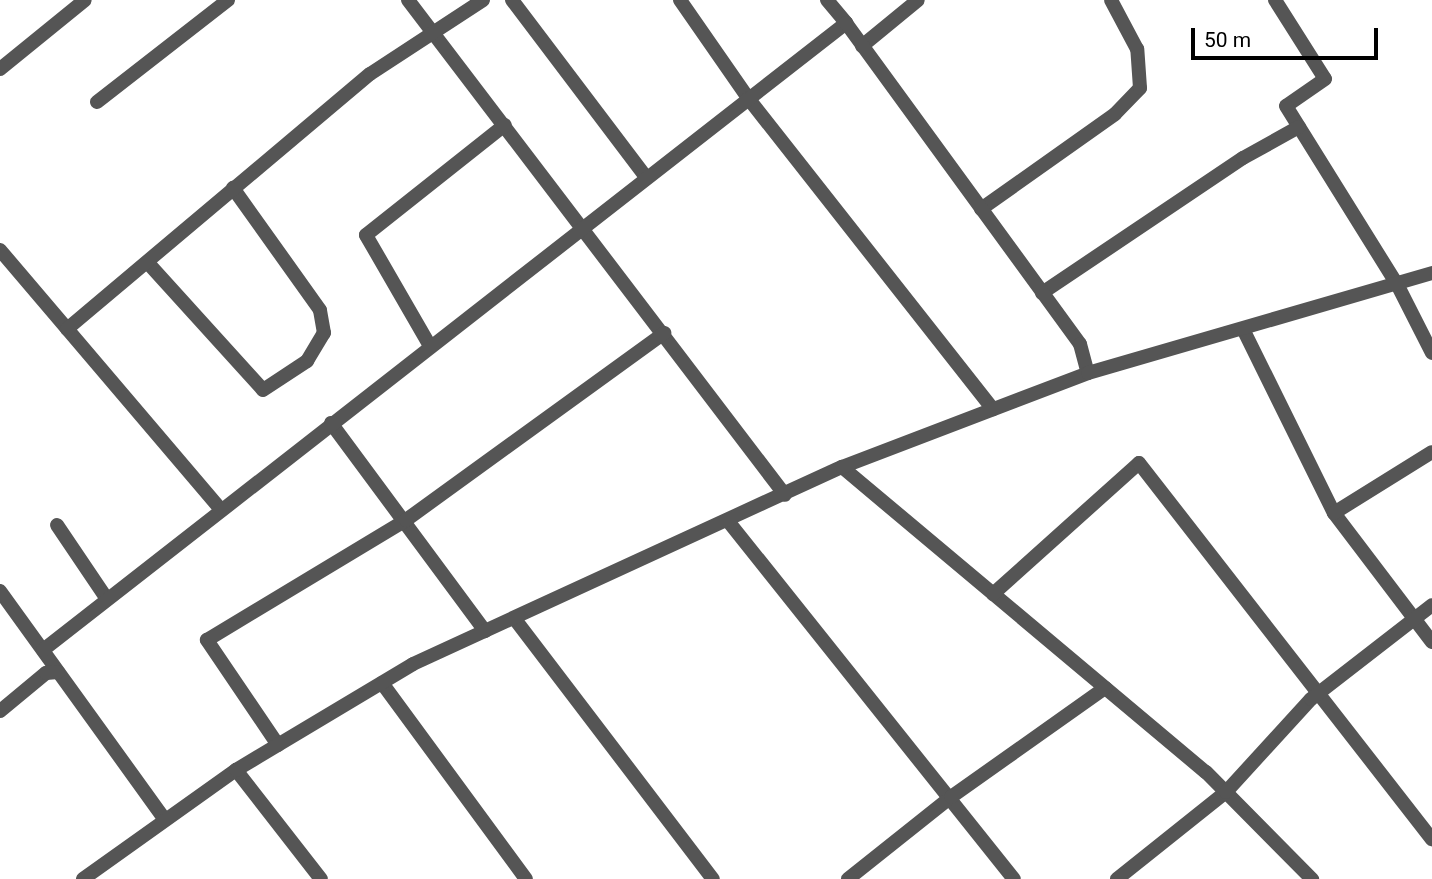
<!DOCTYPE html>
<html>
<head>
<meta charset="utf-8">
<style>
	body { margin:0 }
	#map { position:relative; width:1432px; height:879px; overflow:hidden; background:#fff; font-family:Roboto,sans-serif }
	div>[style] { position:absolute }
	.street>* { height:14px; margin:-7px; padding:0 7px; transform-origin:7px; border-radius:7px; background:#555 }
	span { translate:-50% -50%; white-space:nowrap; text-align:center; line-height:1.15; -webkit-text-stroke:5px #fff; paint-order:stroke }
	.scale { position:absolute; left:1191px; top:28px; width:187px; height:32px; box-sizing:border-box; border:4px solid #000; border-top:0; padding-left:9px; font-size:21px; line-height:24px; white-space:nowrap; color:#000; -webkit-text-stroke:5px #fff; paint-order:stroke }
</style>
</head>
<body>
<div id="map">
	<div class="street">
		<i style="left:408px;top:0;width:622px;rotate:52.71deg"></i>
		<i style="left:512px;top:0;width:222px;rotate:52.9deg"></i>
		<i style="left:680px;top:0;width:119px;rotate:55.2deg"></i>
		<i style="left:748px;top:98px;width:396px;rotate:51.8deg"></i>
		<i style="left:827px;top:0;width:30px;rotate:50deg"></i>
		<i style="left:1275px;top:0;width:93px;rotate:57.7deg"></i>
		<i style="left:1325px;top:79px;width:47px;rotate:145.3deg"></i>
		<i style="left:1286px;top:106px;width:212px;rotate:58.1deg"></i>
		<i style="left:1398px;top:286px;width:75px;rotate:63.1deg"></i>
		<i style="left:862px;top:46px;width:72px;rotate:-39.4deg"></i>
		<i style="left:0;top:69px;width:109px;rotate:-39.1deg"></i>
		<i style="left:97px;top:102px;width:166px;rotate:-37.9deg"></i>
		<i style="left:981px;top:209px;width:164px;rotate:-35.3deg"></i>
		<i style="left:1115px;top:114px;width:36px;rotate:-46deg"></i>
		<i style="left:1140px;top:88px;width:39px;rotate:-94deg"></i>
		<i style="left:1137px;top:49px;width:55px;rotate:-118deg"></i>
		<i style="left:0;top:250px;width:341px;rotate:49.6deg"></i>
		<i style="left:148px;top:263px;width:171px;rotate:47.8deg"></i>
		<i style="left:263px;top:390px;width:53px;rotate:-33.4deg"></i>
		<i style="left:307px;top:361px;width:33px;rotate:-59deg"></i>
		<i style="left:324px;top:333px;width:23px;rotate:-100deg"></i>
		<i style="left:320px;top:310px;width:150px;rotate:-125.5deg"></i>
		<i style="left:1042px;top:293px;width:242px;rotate:-33.9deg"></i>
		<i style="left:1243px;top:158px;width:64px;rotate:-29deg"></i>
		<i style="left:67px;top:329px;width:396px;rotate:-40.1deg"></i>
		<i style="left:370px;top:74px;width:135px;rotate:-33.2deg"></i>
		<i style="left:1243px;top:329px;width:205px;rotate:63.7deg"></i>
		<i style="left:1334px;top:513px;width:162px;rotate:52.8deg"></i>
		<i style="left:430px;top:346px;width:128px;rotate:-120deg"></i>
		<i style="left:366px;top:235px;width:177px;rotate:-38.4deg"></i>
		<i style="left:331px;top:423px;width:259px;rotate:53.5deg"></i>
		<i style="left:842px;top:467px;width:475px;rotate:40deg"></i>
		<i style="left:1206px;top:772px;width:151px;rotate:45.3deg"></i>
		<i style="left:1334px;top:513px;width:115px;rotate:-31.9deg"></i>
		<i style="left:728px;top:521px;width:458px;rotate:51.4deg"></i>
		<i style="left:57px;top:525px;width:89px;rotate:56deg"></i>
		<i style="left:0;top:591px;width:279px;rotate:54.2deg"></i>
		<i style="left:993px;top:594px;width:196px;rotate:-41.9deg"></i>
		<i style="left:1139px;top:463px;width:477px;rotate:52.1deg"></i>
		<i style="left:514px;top:618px;width:328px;rotate:52.7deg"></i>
		<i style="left:43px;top:650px;width:1019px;rotate:-37.98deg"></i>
		<i style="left:846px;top:23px;width:397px;rotate:53.9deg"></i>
		<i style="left:1080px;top:344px;width:30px;rotate:75deg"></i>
		<i style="left:382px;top:683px;width:243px;rotate:53.7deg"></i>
		<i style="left:0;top:711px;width:60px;rotate:-39.6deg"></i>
		<i style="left:46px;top:673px;width:12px;rotate:-5deg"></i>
		<i style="left:278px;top:745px;width:127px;rotate:-124.1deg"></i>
		<i style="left:207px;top:640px;width:232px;rotate:-31.1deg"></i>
		<i style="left:406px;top:520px;width:319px;rotate:-35.9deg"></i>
		<i style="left:236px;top:770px;width:138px;rotate:52.1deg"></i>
		<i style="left:83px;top:879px;width:188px;rotate:-35.5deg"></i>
		<i style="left:236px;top:770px;width:206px;rotate:-30.9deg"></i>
		<i style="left:413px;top:664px;width:472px;rotate:-24.7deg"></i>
		<i style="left:842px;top:467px;width:263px;rotate:-20.9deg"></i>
		<i style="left:1088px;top:373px;width:358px;rotate:-16.2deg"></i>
		<i style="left:848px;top:879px;width:132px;rotate:-38.5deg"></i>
		<i style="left:951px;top:797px;width:189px;rotate:-35.3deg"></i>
		<i style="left:1117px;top:879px;width:139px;rotate:-38.6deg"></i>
		<i style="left:1226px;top:792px;width:126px;rotate:-47.6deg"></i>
		<i style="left:1311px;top:699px;width:153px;rotate:-37.8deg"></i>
	</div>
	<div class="scale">50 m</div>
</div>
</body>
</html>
